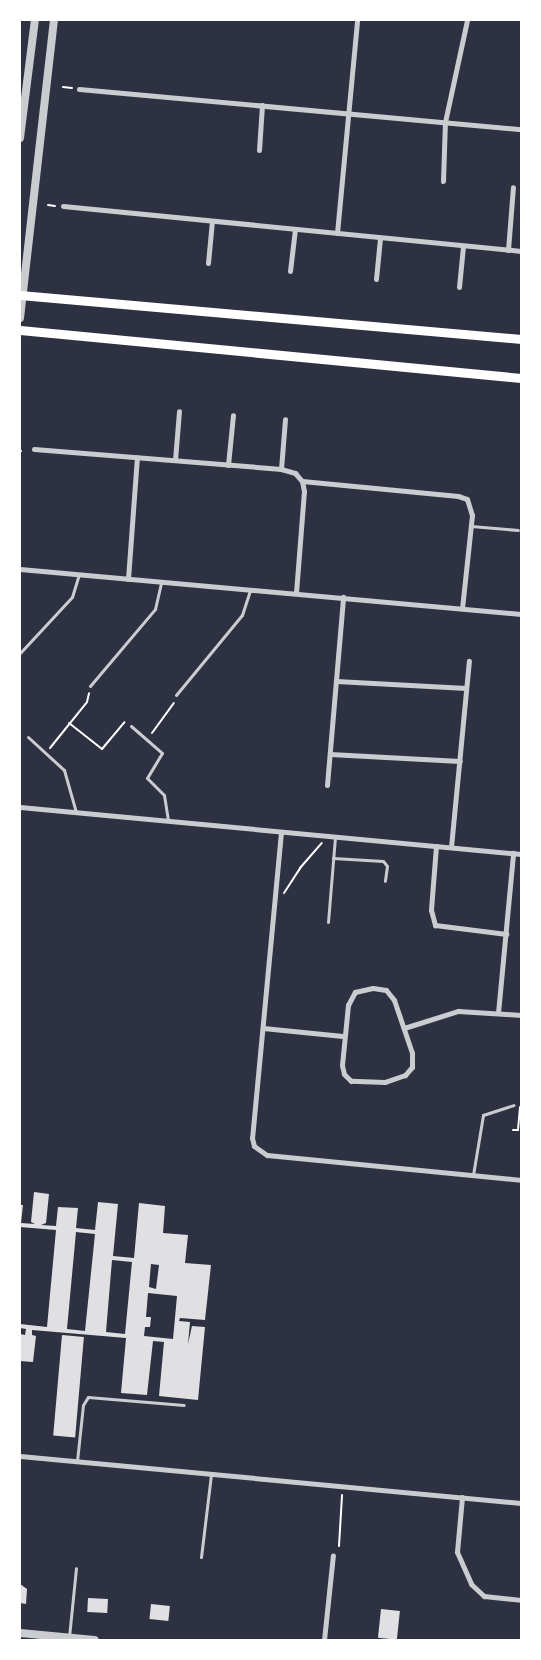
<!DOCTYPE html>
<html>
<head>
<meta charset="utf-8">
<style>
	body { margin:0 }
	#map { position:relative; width:541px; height:1660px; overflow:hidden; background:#2d3142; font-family:Montserrat,sans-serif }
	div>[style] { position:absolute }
	.building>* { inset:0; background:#e0e0e3; transform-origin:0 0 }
	.path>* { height:2px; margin:-1px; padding:0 1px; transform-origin:1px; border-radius:1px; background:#fff }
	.service>* { height:3px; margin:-1.5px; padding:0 1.5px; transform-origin:1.5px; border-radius:1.5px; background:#caccd0 }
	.minor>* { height:5px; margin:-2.5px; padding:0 2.5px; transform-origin:2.5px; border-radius:2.5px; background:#caccd0 }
	.tertiary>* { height:8px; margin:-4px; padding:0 4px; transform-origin:4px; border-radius:4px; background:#caccd0 }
	.primary>* { height:9px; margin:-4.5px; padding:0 4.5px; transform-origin:4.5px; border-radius:4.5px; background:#fff }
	span { translate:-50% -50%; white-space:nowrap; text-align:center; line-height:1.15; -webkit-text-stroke:5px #fff; paint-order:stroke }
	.frame { position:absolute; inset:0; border:21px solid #fff; pointer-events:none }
</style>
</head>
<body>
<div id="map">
	<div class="building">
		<i style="clip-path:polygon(evenodd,34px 1192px,49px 1194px,46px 1223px,41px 1225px,56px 1226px,58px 1207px,78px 1208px,76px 1228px,95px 1230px,98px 1202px,118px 1204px,113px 1256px,134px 1258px,139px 1203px,165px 1206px,163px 1233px,188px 1235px,185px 1263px,211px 1265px,205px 1320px,180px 1318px,179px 1321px,190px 1322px,188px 1344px,192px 1326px,205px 1327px,198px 1400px,159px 1396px,164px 1342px,153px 1341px,147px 1395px,121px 1393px,126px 1338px,32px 1330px,32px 1335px,36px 1336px,33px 1362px,20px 1361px,20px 1334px,25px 1335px,26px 1329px,20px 1328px,20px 1324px,47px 1327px,56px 1230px,20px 1227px,20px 1205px,23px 1205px,21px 1223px,35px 1224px,31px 1222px,34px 1192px,76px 1232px,95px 1234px,85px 1331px,67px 1329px,76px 1232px,34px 1192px,112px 1260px,132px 1262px,125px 1334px,106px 1332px,112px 1260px,34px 1192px,151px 1264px,159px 1265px,156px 1289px,149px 1287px,151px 1264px,34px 1192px,148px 1293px,177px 1296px,173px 1339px,144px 1336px,145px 1327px,150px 1327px,151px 1317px,146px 1317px,148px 1293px)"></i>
		<i style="left:62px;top:1335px;width:22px;height:101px;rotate:5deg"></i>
		<i style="clip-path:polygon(20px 1584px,27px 1589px,26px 1604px,20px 1603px)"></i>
		<i style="left:88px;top:1598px;width:20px;height:14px;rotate:3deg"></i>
		<i style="left:151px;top:1604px;width:19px;height:15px;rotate:6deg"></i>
		<i style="left:381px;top:1609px;width:19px;height:29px;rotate:6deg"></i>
	</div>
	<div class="path">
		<i style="left:63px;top:87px;width:9px;rotate:6deg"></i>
		<i style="left:48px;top:205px;width:7px;rotate:8deg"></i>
		<i style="left:20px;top:451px;width:1px"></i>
		<i style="left:69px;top:723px;width:42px;rotate:38.2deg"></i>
		<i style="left:102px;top:749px;width:35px;rotate:-50deg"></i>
		<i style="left:152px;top:733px;width:37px;rotate:-54deg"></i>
		<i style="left:50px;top:748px;width:59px;rotate:-51.2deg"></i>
		<i style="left:87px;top:702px;width:9px;rotate:-77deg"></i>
		<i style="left:284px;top:893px;width:30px;rotate:-57deg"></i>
		<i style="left:300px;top:868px;width:33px;rotate:-49deg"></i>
		<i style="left:513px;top:1130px;width:5px"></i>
		<i style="left:518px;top:1130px;width:23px;rotate:-85deg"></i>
		<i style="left:339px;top:1546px;width:51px;rotate:-86.6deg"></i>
	</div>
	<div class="service">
		<i style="left:471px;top:526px;width:47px;rotate:4.9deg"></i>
		<i style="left:20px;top:653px;width:76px;rotate:-47.1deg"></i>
		<i style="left:72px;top:597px;width:24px;rotate:-73deg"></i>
		<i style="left:90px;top:686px;width:101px;rotate:-49.8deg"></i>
		<i style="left:155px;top:609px;width:28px;rotate:-77deg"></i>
		<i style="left:176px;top:695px;width:104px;rotate:-50.5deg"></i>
		<i style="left:242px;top:615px;width:26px;rotate:-72deg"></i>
		<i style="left:131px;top:726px;width:41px;rotate:41.1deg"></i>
		<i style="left:162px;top:753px;width:29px;rotate:121deg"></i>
		<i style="left:147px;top:778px;width:24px;rotate:45deg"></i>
		<i style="left:164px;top:795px;width:25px;rotate:81deg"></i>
		<i style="left:28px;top:737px;width:49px;rotate:42.5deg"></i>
		<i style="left:64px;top:770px;width:44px;rotate:74.1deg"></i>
		<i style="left:333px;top:858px;width:50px;rotate:3.4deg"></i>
		<i style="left:383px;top:861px;width:6px;rotate:51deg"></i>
		<i style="left:387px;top:866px;width:15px;rotate:98deg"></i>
		<i style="left:328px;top:922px;width:85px;rotate:-85.3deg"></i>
		<i style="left:473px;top:1175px;width:61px;rotate:-80.5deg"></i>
		<i style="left:483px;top:1115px;width:32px;rotate:-18deg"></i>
		<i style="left:77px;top:1461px;width:56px;rotate:-83.9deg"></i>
		<i style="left:83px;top:1405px;width:9px;rotate:-58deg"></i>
		<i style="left:88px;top:1397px;width:96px;rotate:4.8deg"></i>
		<i style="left:201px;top:1557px;width:84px;rotate:-83.1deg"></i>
		<i style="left:69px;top:1637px;width:69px;rotate:-84.2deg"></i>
	</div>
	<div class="minor">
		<i style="left:79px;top:89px;width:444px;rotate:5.2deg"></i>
		<i style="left:259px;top:150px;width:45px;rotate:-86.2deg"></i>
		<i style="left:443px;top:181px;width:59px;rotate:-88.1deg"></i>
		<i style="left:445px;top:122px;width:104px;rotate:-77.8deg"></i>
		<i style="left:63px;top:206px;width:460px;rotate:5.6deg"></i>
		<i style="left:337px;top:233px;width:214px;rotate:-84.6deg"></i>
		<i style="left:508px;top:250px;width:63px;rotate:-85.5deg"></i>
		<i style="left:208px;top:263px;width:42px;rotate:-84.6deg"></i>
		<i style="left:290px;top:271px;width:42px;rotate:-83.2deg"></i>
		<i style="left:376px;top:279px;width:41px;rotate:-84.4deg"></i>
		<i style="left:459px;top:287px;width:41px;rotate:-84.4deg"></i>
		<i style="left:34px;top:449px;width:248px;rotate:4.6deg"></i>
		<i style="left:281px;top:469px;width:15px;rotate:16deg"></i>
		<i style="left:295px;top:473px;width:11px;rotate:49deg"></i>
		<i style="left:302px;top:481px;width:10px;rotate:79deg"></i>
		<i style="left:304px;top:491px;width:102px;rotate:94.5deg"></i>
		<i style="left:175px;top:460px;width:49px;rotate:-85.3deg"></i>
		<i style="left:228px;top:465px;width:50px;rotate:-84.3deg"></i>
		<i style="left:281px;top:469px;width:50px;rotate:-85.4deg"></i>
		<i style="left:302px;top:481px;width:157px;rotate:5.5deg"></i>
		<i style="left:458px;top:496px;width:9px;rotate:18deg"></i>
		<i style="left:467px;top:499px;width:17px;rotate:73deg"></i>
		<i style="left:472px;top:515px;width:94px;rotate:96.1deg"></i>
		<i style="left:20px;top:569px;width:503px;rotate:5.13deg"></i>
		<i style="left:128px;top:579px;width:122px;rotate:-85.8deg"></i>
		<i style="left:336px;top:681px;width:130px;rotate:3.1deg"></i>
		<i style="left:330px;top:754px;width:130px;rotate:3.1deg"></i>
		<i style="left:327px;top:785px;width:189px;rotate:-85.1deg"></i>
		<i style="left:20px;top:807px;width:503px;rotate:5.36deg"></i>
		<i style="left:281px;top:832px;width:307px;rotate:95.4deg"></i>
		<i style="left:252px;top:1138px;width:8px;rotate:76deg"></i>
		<i style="left:254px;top:1146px;width:16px;rotate:35deg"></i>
		<i style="left:267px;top:1155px;width:255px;rotate:5.6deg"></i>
		<i style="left:436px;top:846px;width:64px;rotate:94.5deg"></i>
		<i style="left:431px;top:910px;width:16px;rotate:75deg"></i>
		<i style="left:435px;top:925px;width:72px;rotate:7.2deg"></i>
		<i style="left:451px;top:847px;width:187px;rotate:-84.5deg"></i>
		<i style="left:373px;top:988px;width:13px;rotate:9deg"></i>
		<i style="left:386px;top:990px;width:13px;rotate:51deg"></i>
		<i style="left:394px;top:1000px;width:56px;rotate:71.2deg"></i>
		<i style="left:412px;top:1053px;width:14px;rotate:90deg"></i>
		<i style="left:412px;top:1067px;width:11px;rotate:131deg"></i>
		<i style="left:405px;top:1075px;width:21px;rotate:161deg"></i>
		<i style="left:385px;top:1082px;width:34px;rotate:-178deg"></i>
		<i style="left:351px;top:1081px;width:10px;rotate:-135deg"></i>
		<i style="left:344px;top:1074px;width:9px;rotate:-103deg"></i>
		<i style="left:342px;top:1065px;width:60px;rotate:-84.3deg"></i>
		<i style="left:348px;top:1005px;width:15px;rotate:-62deg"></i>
		<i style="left:355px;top:992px;width:18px;rotate:-13deg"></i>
		<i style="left:498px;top:1013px;width:161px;rotate:-84.6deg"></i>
		<i style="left:263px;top:1028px;width:80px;rotate:5.7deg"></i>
		<i style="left:404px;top:1028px;width:57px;rotate:-17.5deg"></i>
		<i style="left:458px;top:1011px;width:63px;rotate:3.6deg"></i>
		<i style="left:20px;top:1456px;width:503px;rotate:5.36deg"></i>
		<i style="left:462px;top:1497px;width:55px;rotate:95.2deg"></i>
		<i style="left:457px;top:1552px;width:35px;rotate:66deg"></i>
		<i style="left:471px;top:1584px;width:18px;rotate:43deg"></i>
		<i style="left:484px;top:1596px;width:37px;rotate:6deg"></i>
		<i style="left:324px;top:1640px;width:85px;rotate:-84deg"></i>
	</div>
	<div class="tertiary">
		<i style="left:20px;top:138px;width:119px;rotate:-82.8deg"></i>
		<i style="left:20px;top:318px;width:300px;rotate:-83.5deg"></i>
		<i style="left:20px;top:1633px;width:75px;rotate:5.3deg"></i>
	</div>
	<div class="primary">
		<i style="left:20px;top:295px;width:503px;rotate:5.02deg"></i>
		<i style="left:20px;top:330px;width:503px;rotate:5.47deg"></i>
	</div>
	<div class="frame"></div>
</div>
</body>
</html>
